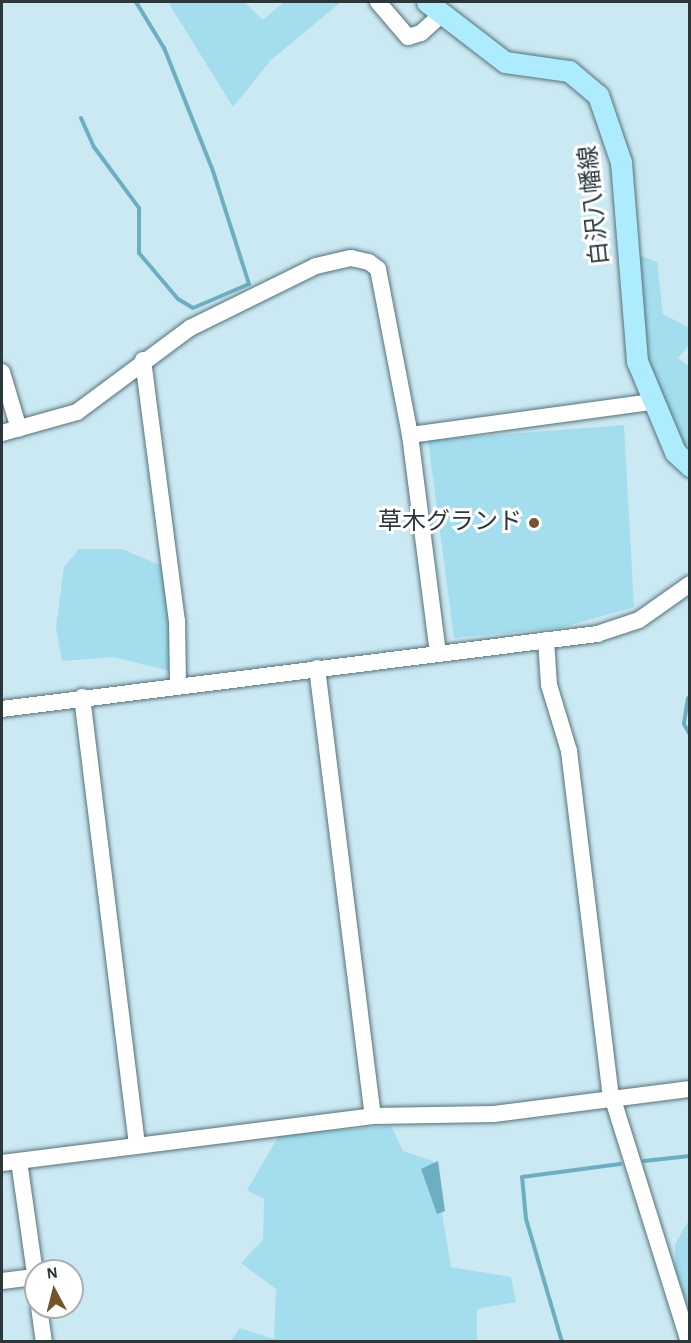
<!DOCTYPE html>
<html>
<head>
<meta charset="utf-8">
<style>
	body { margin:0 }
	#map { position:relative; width:691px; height:1343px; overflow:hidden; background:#cbe9f3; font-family:"Alegreya Sans","Noto Sans JP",sans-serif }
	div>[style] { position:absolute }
	.green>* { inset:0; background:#a3ddee }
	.water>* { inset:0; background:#6dafc2 }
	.stream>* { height:4px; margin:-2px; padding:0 2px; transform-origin:2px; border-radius:2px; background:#6dafc2 }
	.roads { filter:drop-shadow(0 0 2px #567179) drop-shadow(0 0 2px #567179) }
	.minor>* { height:16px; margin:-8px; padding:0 8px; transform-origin:8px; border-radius:8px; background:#fff }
	.major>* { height:21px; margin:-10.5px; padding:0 10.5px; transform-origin:10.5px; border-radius:10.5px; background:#adecfe }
	.dots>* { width:16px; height:16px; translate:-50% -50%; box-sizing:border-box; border:3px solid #fff; border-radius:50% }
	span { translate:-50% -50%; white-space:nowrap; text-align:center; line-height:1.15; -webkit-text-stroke:6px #fff; paint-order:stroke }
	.street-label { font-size:24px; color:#2b373b }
	.poi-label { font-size:24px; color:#2b373b }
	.right { translate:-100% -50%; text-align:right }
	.frame { position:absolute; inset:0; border:3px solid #2b373b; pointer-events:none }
	.north { position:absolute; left:24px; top:1259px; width:60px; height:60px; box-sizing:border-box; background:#fff; border:2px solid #aaafb1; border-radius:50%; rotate:353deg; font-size:16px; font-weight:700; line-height:24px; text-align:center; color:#2b373b }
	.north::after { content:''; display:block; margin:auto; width:21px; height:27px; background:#75532b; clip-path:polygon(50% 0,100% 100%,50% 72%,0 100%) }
</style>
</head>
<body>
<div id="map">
	<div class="green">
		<i style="clip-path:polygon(168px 2px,245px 2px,263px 20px,284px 2px,341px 2px,271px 60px,233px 107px)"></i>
		<i style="clip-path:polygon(631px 252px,657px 262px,663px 314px,689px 328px,689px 345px,678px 358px,689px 366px,689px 445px,677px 445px,649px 385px)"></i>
		<i style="clip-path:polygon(624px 425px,634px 607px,560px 628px,454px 638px,428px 440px)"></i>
		<i style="clip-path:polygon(79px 549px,122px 549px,167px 568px,171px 676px,167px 670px,113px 657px,62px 661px,56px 628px,64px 567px)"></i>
		<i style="clip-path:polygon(391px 1126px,403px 1151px,433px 1161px,451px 1267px,511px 1277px,516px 1302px,477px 1309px,477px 1341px,230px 1342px,240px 1328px,274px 1339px,276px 1289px,241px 1263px,263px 1240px,264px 1199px,247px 1190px,280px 1134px)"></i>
		<i style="clip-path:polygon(689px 1220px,690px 1220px,689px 1309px,675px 1269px,675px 1244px)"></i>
	</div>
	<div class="water">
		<i style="clip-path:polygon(438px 1161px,445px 1211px,437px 1214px,421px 1169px)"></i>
	</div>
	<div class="stream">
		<i style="left:81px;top:118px;width:32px;rotate:66deg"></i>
		<i style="left:94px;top:147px;width:76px;rotate:53.6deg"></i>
		<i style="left:139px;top:208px;width:45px;rotate:90deg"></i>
		<i style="left:139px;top:253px;width:60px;rotate:49.7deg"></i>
		<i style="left:178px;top:299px;width:17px;rotate:31deg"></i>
		<i style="left:193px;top:308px;width:61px;rotate:-23.2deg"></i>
		<i style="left:249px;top:284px;width:119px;rotate:-107.7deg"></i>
		<i style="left:213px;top:171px;width:132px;rotate:-111.7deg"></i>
		<i style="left:164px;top:48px;width:54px;rotate:-121.3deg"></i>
		<i style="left:688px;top:698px;width:26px;rotate:99deg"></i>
		<i style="left:684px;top:724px;width:13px;rotate:61deg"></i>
		<i style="left:690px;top:775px;width:8px;rotate:90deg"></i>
		<i style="left:644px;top:1161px;width:46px;rotate:-6.2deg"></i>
		<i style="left:562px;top:1342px;width:128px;rotate:-106.3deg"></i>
		<i style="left:526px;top:1219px;width:42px;rotate:-95.4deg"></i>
		<i style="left:522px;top:1177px;width:99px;rotate:-7.6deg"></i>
	</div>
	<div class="roads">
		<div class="minor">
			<i style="left:378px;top:2px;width:46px;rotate:49.4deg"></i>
			<i style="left:408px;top:37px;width:14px;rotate:-17deg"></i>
			<i style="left:421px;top:33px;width:25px;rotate:-42deg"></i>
			<i style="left:143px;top:360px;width:263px;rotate:82.6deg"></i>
			<i style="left:177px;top:621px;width:65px;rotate:89.1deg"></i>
			<i style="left:2px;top:372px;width:59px;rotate:73.4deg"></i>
			<i style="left:2px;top:433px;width:78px;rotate:-15.6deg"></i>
			<i style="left:77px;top:412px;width:141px;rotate:-36.6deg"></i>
			<i style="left:190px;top:328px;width:140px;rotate:-26.2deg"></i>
			<i style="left:316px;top:266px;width:36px;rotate:-13deg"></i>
			<i style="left:351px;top:258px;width:18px;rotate:13deg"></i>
			<i style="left:369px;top:262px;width:11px;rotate:38deg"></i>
			<i style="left:378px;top:269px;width:169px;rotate:79.1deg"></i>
			<i style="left:410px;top:435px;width:220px;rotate:82.7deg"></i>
			<i style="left:410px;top:435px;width:242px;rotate:-7.8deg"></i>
			<i style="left:546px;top:640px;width:45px;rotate:86.2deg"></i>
			<i style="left:549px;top:685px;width:69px;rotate:73.1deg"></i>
			<i style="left:569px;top:751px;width:341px;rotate:83.1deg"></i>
			<i style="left:610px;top:1090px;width:264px;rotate:72.6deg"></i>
			<i style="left:317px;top:668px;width:451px;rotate:82.9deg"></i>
			<i style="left:82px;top:697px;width:452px;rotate:83deg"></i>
			<i style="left:2px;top:709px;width:600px;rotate:-7.18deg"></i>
			<i style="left:597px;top:634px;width:44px;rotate:-18.4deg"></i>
			<i style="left:639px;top:620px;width:62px;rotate:-35.2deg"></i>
			<i style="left:19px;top:1161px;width:121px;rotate:81.9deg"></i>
			<i style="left:2px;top:1163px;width:374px;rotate:-7.2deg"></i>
			<i style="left:373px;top:1116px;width:121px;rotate:-0.9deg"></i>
			<i style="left:494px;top:1114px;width:198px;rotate:-7.3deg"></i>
			<i style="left:2px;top:1281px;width:33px;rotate:-7deg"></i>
			<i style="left:39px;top:1307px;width:35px;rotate:82deg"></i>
		</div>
		<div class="major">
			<i style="left:427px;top:2px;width:98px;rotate:37.6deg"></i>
			<i style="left:505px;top:62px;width:65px;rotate:8deg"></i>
			<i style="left:569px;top:71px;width:38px;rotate:40deg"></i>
			<i style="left:598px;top:95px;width:71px;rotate:71.1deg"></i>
			<i style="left:621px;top:162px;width:200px;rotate:85.4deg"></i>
			<i style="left:637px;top:361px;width:99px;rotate:67.3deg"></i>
			<i style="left:675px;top:452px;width:21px;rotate:43deg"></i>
		</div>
	</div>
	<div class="dots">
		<i style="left:534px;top:523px;background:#75532b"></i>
	</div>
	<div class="street-label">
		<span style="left:595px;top:205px;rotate:-96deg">白沢八幡線</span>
	</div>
	<div class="poi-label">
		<span class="right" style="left:522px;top:523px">草木グランド</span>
	</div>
	<div class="frame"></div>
	<div class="north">N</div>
</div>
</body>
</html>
